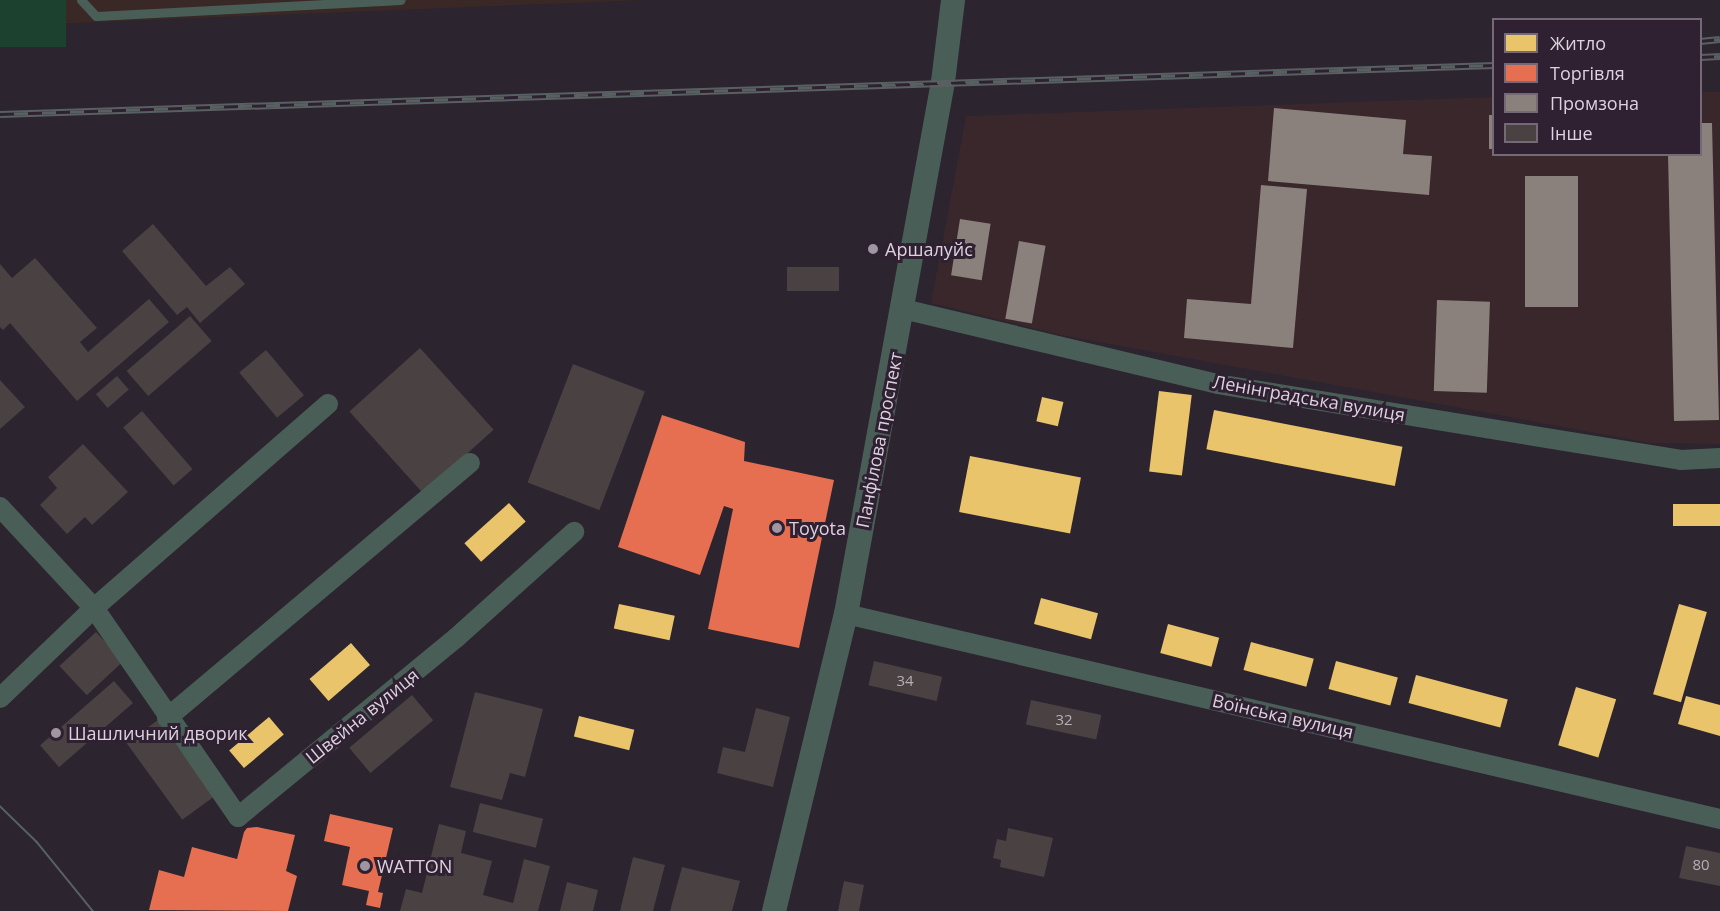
<!DOCTYPE html>
<html>
<head>
<meta charset="utf-8">
<style>
	body { margin:0 }
	#map { position:relative; width:1720px; height:911px; overflow:hidden; background:#2c242e; font-family:"Open Sans",sans-serif }
	div>[style] { position:absolute }
	.industrial>* { inset:0; background:#39272c }
	.medical>* { inset:0; background:#392825 }
	.green>* { inset:0; background:#1c412e; transform-origin:0 0 }
	.homes>* { inset:0; background:#e9c46a; transform-origin:0 0 }
	.shops>* { inset:0; background:#e76f51 }
	.industry>* { inset:0; background:#8a817c; transform-origin:0 0 }
	.building>* { inset:0; background:#494142; transform-origin:0 0 }
	.service>* { height:9px; margin:-4.5px; padding:0 4.5px; transform-origin:4.5px; border-radius:4.5px; background:#4a5e58 }
	.minor>* { height:20px; margin:-10px; padding:0 10px; transform-origin:10px; border-radius:10px; background:#4a5e58 }
	.tertiary>* { height:24px; margin:-12px; padding:0 12px; transform-origin:12px; border-radius:12px; background:#4a5e58 }
	.tram>* { height:1.5px; margin:-0.75px; padding:0 0.75px; transform-origin:0.75px; border-radius:0.75px; background:#586061 }
	.rail>* { height:7px; margin-top:-3.5px; transform-origin:0; background:repeating-linear-gradient(90deg,#2f2032 0 14px,#586061 0 28px); box-sizing:border-box; border-block:2px solid #586061 }
	.dots>* { width:16px; height:16px; translate:-50% -50%; box-sizing:border-box; border:3px solid #2f2032; border-radius:50% }
	span { translate:-50% -50%; white-space:nowrap; text-align:center; line-height:1.15; -webkit-text-stroke:6px #2f2032; paint-order:stroke }
	.number-label { font-size:15px; color:#b8aeb8 }
	.number-label span { -webkit-text-stroke-width:0 }
	.poi-label { font-size:18px; color:#ddd3df }
	.left { translate:0 -50%; text-align:left }
	.street-label { font-size:18px; color:#ddd3df }
	.legend { position:absolute; left:1492px; top:18px; width:210px; height:138px; box-sizing:border-box; background:#2f2032; border:2px solid #756877; margin:0; padding:8px 10px; list-style:none; font-size:18px; color:#ddd3df }
	.legend li { display:flex; align-items:center; gap:12px; height:30px }
	.legend b { width:30px; border:2px solid #756877 }
</style>
</head>
<body>
<div id="map">
	<div class="industrial">
		<i style="clip-path:polygon(1701px 92px,1720px 92px,1720px 444px,1651px 443px,1061px 335px,931px 303px,966px 116px,1493px 97px,1494px 154px,1700px 154px)"></i>
	</div>
	<div class="medical">
		<i style="clip-path:polygon(0 0,648px 0,0 26px)"></i>
	</div>
	<div class="green">
		<i style="left:0;top:0;width:66px;height:47px"></i>
	</div>
	<div class="homes">
		<i style="left:1159px;top:391px;width:33px;height:81px;rotate:7deg"></i>
		<i style="left:1042px;top:397px;width:22px;height:25px;rotate:13deg"></i>
		<i style="left:1214px;top:410px;width:192px;height:40px;rotate:11deg"></i>
		<i style="left:970px;top:456px;width:113px;height:57px;rotate:11deg"></i>
		<i style="left:509px;top:503px;width:25px;height:60px;rotate:48deg"></i>
		<i style="left:1673px;top:504px;width:47px;height:22px"></i>
		<i style="left:1041px;top:598px;width:59px;height:27px;rotate:15deg"></i>
		<i style="left:619px;top:604px;width:57px;height:25px;rotate:12deg"></i>
		<i style="left:1679px;top:604px;width:29px;height:94px;rotate:16deg"></i>
		<i style="left:1168px;top:624px;width:53px;height:30px;rotate:15deg"></i>
		<i style="left:1251px;top:642px;width:65px;height:29px;rotate:15deg"></i>
		<i style="left:351px;top:643px;width:29px;height:55px;rotate:49deg"></i>
		<i style="left:1336px;top:661px;width:64px;height:29px;rotate:15deg"></i>
		<i style="left:1416px;top:675px;width:95px;height:29px;rotate:15deg"></i>
		<i style="left:1576px;top:687px;width:42px;height:61px;rotate:17deg"></i>
		<i style="clip-path:polygon(1686px 696px,1720px 705px,1720px 736px,1678px 724px)"></i>
		<i style="left:579px;top:716px;width:57px;height:21px;rotate:14deg"></i>
		<i style="left:269px;top:717px;width:23px;height:52px;rotate:50deg"></i>
	</div>
	<div class="shops">
		<i style="clip-path:polygon(662px 415px,745px 442px,744px 461px,834px 480px,799px 648px,708px 629px,733px 509px,724px 506px,700px 575px,618px 547px)"></i>
		<i style="clip-path:polygon(330px 814px,393px 828px,378px 892px,383px 893px,380px 908px,366px 905px,369px 891px,342px 885px,350px 847px,324px 841px)"></i>
		<i style="clip-path:polygon(257px 827px,295px 835px,286px 871px,297px 876px,288px 911px,149px 910px,159px 870px,184px 877px,192px 847px,237px 859px,244px 832px,247px 828px)"></i>
	</div>
	<div class="industry">
		<i style="clip-path:polygon(1274px 108px,1406px 120px,1403px 154px,1432px 156px,1429px 195px,1268px 181px)"></i>
		<i style="left:1489px;top:115px;width:5px;height:34px"></i>
		<i style="clip-path:polygon(1700px 123px,1712px 123px,1719px 420px,1674px 421px,1668px 154px,1700px 154px)"></i>
		<i style="left:1525px;top:176px;width:53px;height:131px"></i>
		<i style="clip-path:polygon(1261px 185px,1307px 189px,1293px 348px,1184px 338px,1187px 299px,1251px 304px)"></i>
		<i style="left:960px;top:219px;width:31px;height:57px;rotate:9deg"></i>
		<i style="left:1019px;top:241px;width:27px;height:79px;rotate:10deg"></i>
		<i style="left:1437px;top:300px;width:53px;height:91px;rotate:2deg"></i>
	</div>
	<div class="building">
		<i style="clip-path:polygon(153px 224px,206px 286px,230px 267px,245px 284px,200px 323px,187px 307px,177px 315px,122px 251px)"></i>
		<i style="clip-path:polygon(35px 258px,97px 328px,80px 342px,88px 352px,149px 299px,169px 322px,77px 401px,10px 323px,3px 330px,0 327px,0 264px,12px 278px)"></i>
		<i style="left:787px;top:267px;width:52px;height:24px"></i>
		<i style="left:190px;top:316px;width:33px;height:84px;rotate:49deg"></i>
		<i style="left:420px;top:348px;width:110px;height:95px;rotate:48deg"></i>
		<i style="left:266px;top:350px;width:59px;height:35px;rotate:50deg"></i>
		<i style="left:573px;top:364px;width:77px;height:127px;rotate:21deg"></i>
		<i style="left:117px;top:376px;width:18px;height:28px;rotate:49deg"></i>
		<i style="clip-path:polygon(0 380px,25px 407px,0 429px)"></i>
		<i style="left:142px;top:411px;width:77px;height:25px;rotate:49deg"></i>
		<i style="clip-path:polygon(83px 444px,128px 492px,92px 525px,85px 517px,67px 534px,40px 505px,57px 488px,48px 477px)"></i>
		<i style="left:96px;top:632px;width:40px;height:50px;rotate:47deg"></i>
		<i style="left:874px;top:661px;width:70px;height:25px;rotate:13deg"></i>
		<i style="left:114px;top:681px;width:29px;height:98px;rotate:49deg"></i>
		<i style="clip-path:polygon(475px 692px,543px 709px,525px 777px,510px 773px,502px 800px,450px 787px)"></i>
		<i style="left:412px;top:695px;width:33px;height:82px;rotate:50deg"></i>
		<i style="left:1031px;top:700px;width:72px;height:25px;rotate:12deg"></i>
		<i style="clip-path:polygon(756px 708px,790px 717px,773px 787px,717px 773px,723px 747px,745px 752px)"></i>
		<i style="left:158px;top:720px;width:95px;height:39px;rotate:54deg"></i>
		<i style="left:480px;top:803px;width:65px;height:30px;rotate:14deg"></i>
		<i style="clip-path:polygon(439px 824px,466px 831px,461px 853px,492px 861px,483px 895px,513px 903px,524px 859px,550px 866px,538px 911px,400px 911px,406px 889px,422px 893px)"></i>
		<i style="clip-path:polygon(1008px 828px,1053px 838px,1044px 877px,1000px 867px,1001px 860px,993px 858px,997px 839px,1006px 841px)"></i>
		<i style="clip-path:polygon(1686px 846px,1720px 853px,1720px 886px,1679px 878px)"></i>
		<i style="clip-path:polygon(633px 857px,665px 865px,653px 911px,620px 911px)"></i>
		<i style="clip-path:polygon(682px 867px,740px 881px,732px 911px,670px 911px)"></i>
		<i style="clip-path:polygon(844px 881px,864px 885px,859px 911px,838px 911px)"></i>
		<i style="clip-path:polygon(567px 882px,598px 890px,593px 911px,560px 911px)"></i>
	</div>
	<div class="service">
		<i style="left:81px;top:0;width:22px;rotate:47deg"></i>
		<i style="left:96px;top:16px;width:305px;rotate:-3deg"></i>
	</div>
	<div class="minor">
		<i style="left:903px;top:309px;width:323px;rotate:13.4deg"></i>
		<i style="left:1217px;top:384px;width:470px;rotate:9.3deg"></i>
		<i style="left:1681px;top:460px;width:39px;rotate:-3deg"></i>
		<i style="left:328px;top:404px;width:310px;rotate:138.9deg"></i>
		<i style="left:94px;top:608px;width:254px;rotate:55.4deg"></i>
		<i style="left:238px;top:817px;width:282px;rotate:-39.4deg"></i>
		<i style="left:456px;top:638px;width:159px;rotate:-41.9deg"></i>
		<i style="left:0;top:507px;width:138px;rotate:47.1deg"></i>
		<i style="left:94px;top:608px;width:130px;rotate:136.2deg"></i>
		<i style="left:846px;top:614px;width:898px;rotate:13.2deg"></i>
		<i style="left:167px;top:718px;width:396px;rotate:-40.1deg"></i>
	</div>
	<div class="tertiary">
		<i style="left:774px;top:911px;width:306px;rotate:-76.4deg"></i>
		<i style="left:846px;top:614px;width:541px;rotate:-79.67deg"></i>
		<i style="left:943px;top:82px;width:83px;rotate:-83deg"></i>
	</div>
	<div class="tram">
		<i style="left:0;top:806px;width:52px;rotate:44.2deg"></i>
		<i style="left:37px;top:842px;width:89px;rotate:50.9deg"></i>
	</div>
	<div class="rail">
		<i style="left:1700px;top:41px;width:20px;rotate:-6deg"></i>
		<i style="left:1700px;top:57px;width:20px;rotate:-3deg"></i>
		<i style="left:0;top:114px;width:1495px;rotate:-1.88deg"></i>
	</div>
	<div class="dots">
		<i style="left:873px;top:249px;background:#9f96a1"></i>
		<i style="left:777px;top:528px;background:#9f96a1"></i>
		<i style="left:56px;top:733px;background:#9f96a1"></i>
		<i style="left:365px;top:866px;background:#9f96a1"></i>
	</div>
	<div class="number-label">
		<span style="left:905px;top:681px">34</span>
		<span style="left:1064px;top:720px">32</span>
		<span style="left:1701px;top:865px">80</span>
	</div>
	<div class="poi-label">
		<span class="left" style="left:885px;top:249px">Аршалуйс</span>
		<span class="left" style="left:789px;top:528px">Toyota</span>
		<span class="left" style="left:68px;top:733px">Шашличний дворик</span>
		<span class="left" style="left:377px;top:866px">WATTON</span>
	</div>
	<div class="street-label">
		<span style="left:1309px;top:398px;rotate:10deg">Ленінградська вулиця</span>
		<span style="left:879px;top:440px;rotate:-79deg">Панфілова проспект</span>
		<span style="left:362px;top:716px;rotate:-39deg">Швейна вулиця</span>
		<span style="left:1283px;top:716px;rotate:13deg">Воїнська вулиця</span>
	</div>
	<ul class="legend">
	<li><b style="height:16px;background:#e9c46a"></b>Житло</li>
	<li><b style="height:16px;background:#e76f51"></b>Торгівля</li>
	<li><b style="height:16px;background:#8a817c"></b>Промзона</li>
	<li><b style="height:16px;background:#494142"></b>Інше</li>
	</ul>
</div>
</body>
</html>
